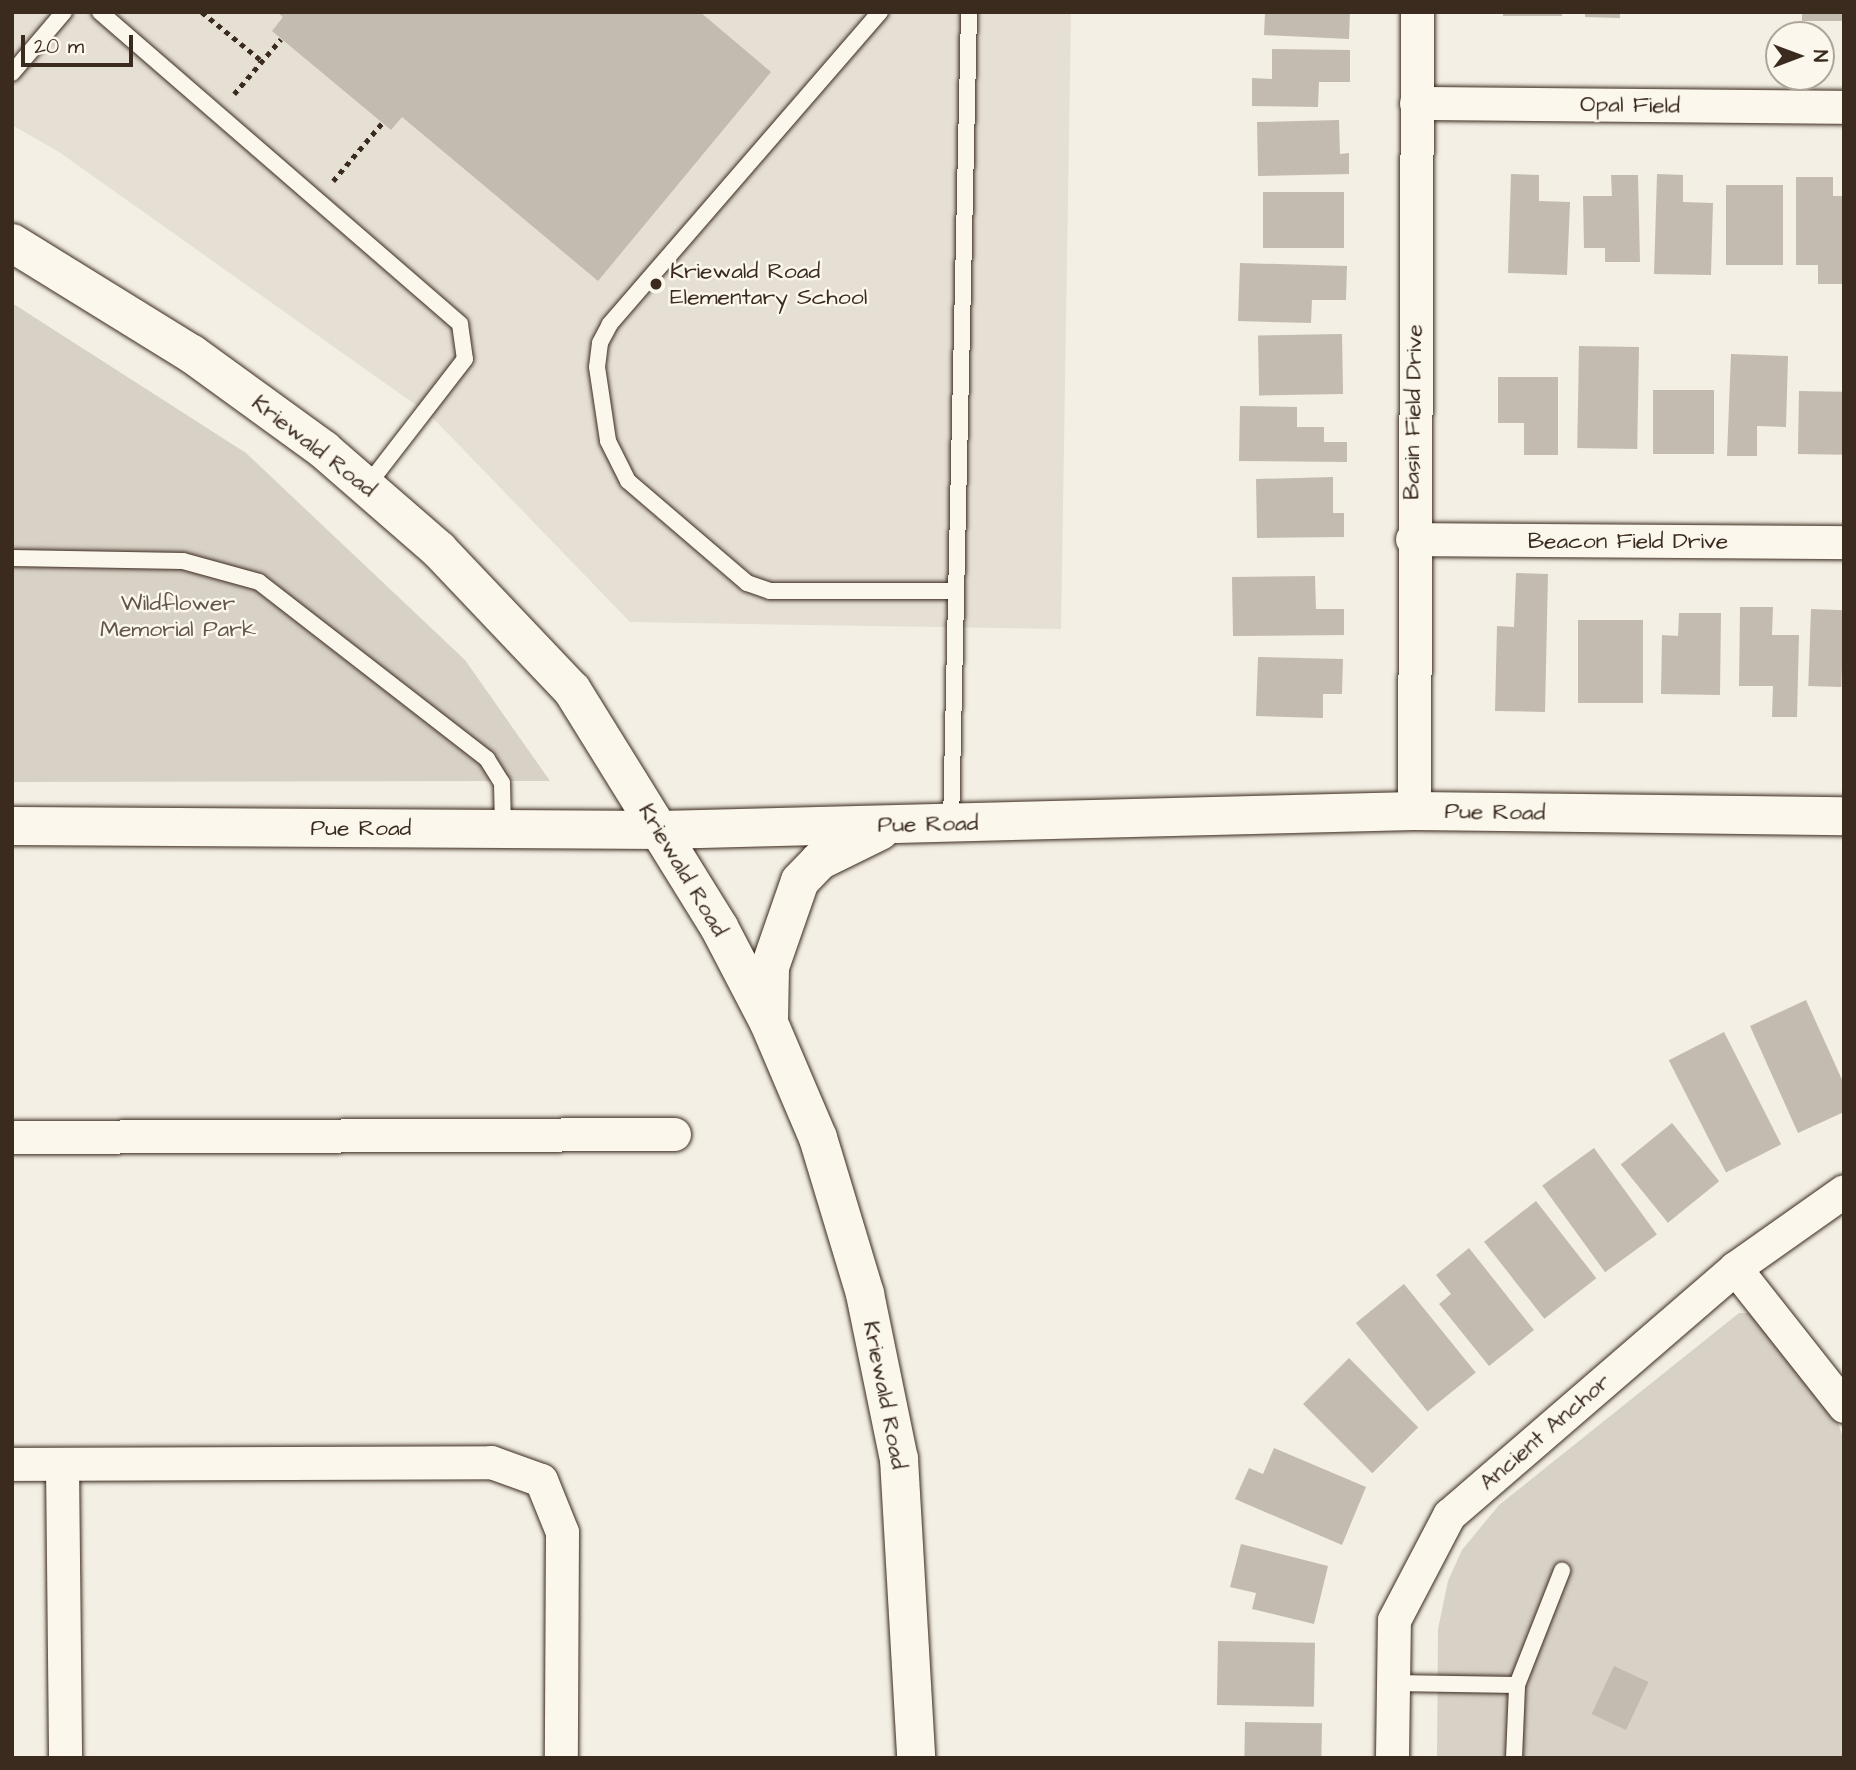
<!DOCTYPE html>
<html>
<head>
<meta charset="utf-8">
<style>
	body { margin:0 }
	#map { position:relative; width:1856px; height:1770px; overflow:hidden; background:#f3efe4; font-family:"Architects Daughter",sans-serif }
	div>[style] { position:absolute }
	.built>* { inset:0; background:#e5dfd4 }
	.green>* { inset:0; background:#d8d1c6 }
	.building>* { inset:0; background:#c3bbb0; transform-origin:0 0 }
	.path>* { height:4.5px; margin-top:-2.25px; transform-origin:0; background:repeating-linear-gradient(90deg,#3b2a1e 0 5px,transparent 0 10px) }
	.roads { filter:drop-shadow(0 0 2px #3b2a1e) drop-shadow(0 0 2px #3b2a1e) }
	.service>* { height:16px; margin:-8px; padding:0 8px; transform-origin:8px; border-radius:8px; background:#fbf7ec }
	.minor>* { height:33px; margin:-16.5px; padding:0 16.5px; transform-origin:16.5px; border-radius:16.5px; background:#fbf7ec }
	.tertiary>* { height:38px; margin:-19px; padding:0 19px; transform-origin:19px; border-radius:19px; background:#fbf7ec }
	.dots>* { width:19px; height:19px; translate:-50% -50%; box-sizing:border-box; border:4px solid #fbf7ec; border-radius:50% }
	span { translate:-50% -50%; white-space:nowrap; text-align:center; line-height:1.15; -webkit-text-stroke:5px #fbf7ec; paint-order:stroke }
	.street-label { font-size:23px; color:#3b2a1e }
	.poi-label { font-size:23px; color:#3b2a1e }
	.left { translate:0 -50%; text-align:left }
	.park-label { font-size:23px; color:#625448 }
	.frame { position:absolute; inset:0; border:14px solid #3b2a1e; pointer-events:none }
	.north { position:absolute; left:1765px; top:21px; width:70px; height:70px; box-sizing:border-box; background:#fbf7ec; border:2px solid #aea59a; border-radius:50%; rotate:90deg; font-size:19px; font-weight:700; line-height:28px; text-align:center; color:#3b2a1e }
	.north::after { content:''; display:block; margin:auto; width:24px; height:32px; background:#3b2a1e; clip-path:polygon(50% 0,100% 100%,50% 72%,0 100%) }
	.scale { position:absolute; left:21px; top:35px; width:112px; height:32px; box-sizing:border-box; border:4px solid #3b2a1e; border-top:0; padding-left:9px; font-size:21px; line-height:24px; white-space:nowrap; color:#3b2a1e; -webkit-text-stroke:5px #fbf7ec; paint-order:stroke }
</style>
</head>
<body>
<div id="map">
	<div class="built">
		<i style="clip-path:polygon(12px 12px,1071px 12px,1061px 629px,630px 622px,430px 415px,59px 152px,12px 125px)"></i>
	</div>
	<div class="green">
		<i style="clip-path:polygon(12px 303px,246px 453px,465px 660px,550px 781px,12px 782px)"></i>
		<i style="clip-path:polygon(1739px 1313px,1752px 1313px,1776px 1335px,1838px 1423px,1844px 1441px,1844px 1758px,1437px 1758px,1438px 1629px,1448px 1581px,1462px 1550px,1499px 1505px)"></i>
	</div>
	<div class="building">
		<i style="clip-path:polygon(277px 12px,700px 12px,771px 72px,598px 281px,402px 117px,391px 130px,272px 31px,283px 17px)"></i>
		<i style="clip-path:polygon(1265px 12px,1350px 12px,1349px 39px,1264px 35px)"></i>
		<i style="left:1503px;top:12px;width:59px;height:4px"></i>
		<i style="clip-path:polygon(1585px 12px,1620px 12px,1620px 18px,1585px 17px)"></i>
		<i style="left:1802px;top:12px;width:42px;height:9px"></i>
		<i style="clip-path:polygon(1272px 49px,1350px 50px,1350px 82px,1319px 82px,1318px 107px,1252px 106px,1252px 78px,1272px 79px)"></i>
		<i style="clip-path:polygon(1339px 120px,1340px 154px,1349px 153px,1349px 174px,1258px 176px,1257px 122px)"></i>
		<i style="clip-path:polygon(1511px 174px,1539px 175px,1539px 201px,1570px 202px,1567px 275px,1508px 273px)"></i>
		<i style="clip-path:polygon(1657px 174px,1683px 175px,1683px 202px,1713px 203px,1711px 275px,1654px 274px)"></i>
		<i style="clip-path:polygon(1611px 175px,1638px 175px,1640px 262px,1605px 262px,1605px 248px,1584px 248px,1583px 196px,1612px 196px)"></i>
		<i style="clip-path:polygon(1796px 177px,1833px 177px,1833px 196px,1844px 196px,1844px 284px,1818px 284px,1818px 265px,1796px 265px)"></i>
		<i style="left:1726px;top:185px;width:57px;height:80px"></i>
		<i style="left:1263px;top:192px;width:81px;height:56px"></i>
		<i style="clip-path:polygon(1240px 263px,1347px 266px,1346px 300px,1312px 300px,1311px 323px,1238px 321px)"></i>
		<i style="left:1342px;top:334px;width:60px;height:84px;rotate:89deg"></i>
		<i style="left:1579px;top:346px;width:60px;height:102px;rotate:1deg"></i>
		<i style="clip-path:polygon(1731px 354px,1788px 356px,1786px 427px,1757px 426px,1757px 456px,1727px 456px)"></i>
		<i style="clip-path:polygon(1498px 377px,1558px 377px,1558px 455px,1524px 455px,1524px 423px,1498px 423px)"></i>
		<i style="left:1653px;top:390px;width:61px;height:64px"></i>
		<i style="left:1799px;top:391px;width:45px;height:63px;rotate:1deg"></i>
		<i style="clip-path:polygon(1240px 406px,1297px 407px,1297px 427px,1324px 427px,1324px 442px,1347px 442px,1347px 462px,1239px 461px)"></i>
		<i style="clip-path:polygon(1333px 477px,1333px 513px,1344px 513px,1344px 537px,1257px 538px,1256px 479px)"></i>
		<i style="clip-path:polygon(1516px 573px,1548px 574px,1545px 712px,1495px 711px,1497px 626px,1514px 627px)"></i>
		<i style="clip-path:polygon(1315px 576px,1316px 609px,1344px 609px,1344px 635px,1233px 636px,1232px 577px)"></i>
		<i style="clip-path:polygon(1740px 607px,1773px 607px,1772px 635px,1799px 635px,1797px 717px,1772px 717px,1773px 686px,1739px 686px)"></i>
		<i style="left:1811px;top:609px;width:33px;height:77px;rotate:2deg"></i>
		<i style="clip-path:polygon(1679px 613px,1721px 613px,1720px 695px,1661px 694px,1662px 635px,1678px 636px)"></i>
		<i style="left:1578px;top:620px;width:65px;height:83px"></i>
		<i style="clip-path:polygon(1258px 657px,1343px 659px,1342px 694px,1323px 694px,1323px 718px,1256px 716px)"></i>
		<i style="clip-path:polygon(1806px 1000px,1844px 1084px,1844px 1112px,1798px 1133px,1750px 1026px)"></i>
		<i style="left:1724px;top:1032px;width:126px;height:62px;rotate:63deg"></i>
		<i style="left:1672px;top:1123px;width:75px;height:66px;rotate:51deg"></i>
		<i style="left:1594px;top:1148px;width:107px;height:64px;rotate:54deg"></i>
		<i style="left:1536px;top:1201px;width:98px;height:66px;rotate:52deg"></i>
		<i style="clip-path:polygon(1469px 1248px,1534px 1330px,1489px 1366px,1439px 1304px,1451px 1294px,1436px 1275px)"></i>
		<i style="left:1404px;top:1284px;width:114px;height:62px;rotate:51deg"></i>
		<i style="left:1349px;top:1358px;width:98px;height:65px;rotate:45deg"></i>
		<i style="clip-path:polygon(1274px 1448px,1366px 1487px,1342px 1545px,1235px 1499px,1249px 1468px,1263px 1474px)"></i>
		<i style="clip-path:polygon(1241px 1544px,1328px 1566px,1314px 1624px,1252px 1609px,1256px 1593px,1230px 1587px)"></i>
		<i style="left:1218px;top:1641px;width:97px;height:64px;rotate:1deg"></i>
		<i style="left:1614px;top:1666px;width:38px;height:53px;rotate:25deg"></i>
		<i style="left:1245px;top:1722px;width:77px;height:36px;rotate:1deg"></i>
	</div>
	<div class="path">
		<i style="left:202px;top:12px;width:77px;rotate:39.2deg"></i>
		<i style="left:234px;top:94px;width:72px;rotate:-49.5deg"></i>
		<i style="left:333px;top:181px;width:76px;rotate:-49.8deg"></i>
	</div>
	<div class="roads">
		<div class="service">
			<i style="left:100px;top:12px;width:476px;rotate:40.9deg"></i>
			<i style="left:460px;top:324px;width:35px;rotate:82deg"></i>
			<i style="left:465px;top:359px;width:160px;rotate:127.7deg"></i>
			<i style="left:880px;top:12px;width:413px;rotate:130.9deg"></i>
			<i style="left:610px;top:324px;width:21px;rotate:118deg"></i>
			<i style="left:600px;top:343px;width:24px;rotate:97deg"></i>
			<i style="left:597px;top:367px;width:75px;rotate:81.5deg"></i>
			<i style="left:608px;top:441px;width:45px;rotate:63.4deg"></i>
			<i style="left:628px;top:481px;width:157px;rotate:40.6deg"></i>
			<i style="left:747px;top:583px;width:24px;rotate:19deg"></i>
			<i style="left:770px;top:591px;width:186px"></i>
			<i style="left:12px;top:73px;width:80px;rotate:-49.6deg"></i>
			<i style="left:12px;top:558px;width:171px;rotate:1deg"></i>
			<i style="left:183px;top:561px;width:79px;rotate:15.4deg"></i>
			<i style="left:259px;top:582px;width:289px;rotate:37.8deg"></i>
			<i style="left:487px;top:759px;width:28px;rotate:58deg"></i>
			<i style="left:502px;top:783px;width:45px;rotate:88.7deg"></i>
			<i style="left:951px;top:824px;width:812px;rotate:-88.73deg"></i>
			<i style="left:1393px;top:1683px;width:124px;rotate:0.9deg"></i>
			<i style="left:1514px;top:1758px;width:73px;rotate:-87.6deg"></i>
			<i style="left:1517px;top:1685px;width:123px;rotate:-68.5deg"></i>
		</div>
		<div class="minor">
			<i style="left:1416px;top:103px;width:428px;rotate:0.5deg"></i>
			<i style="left:1412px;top:539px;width:432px;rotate:0.4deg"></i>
			<i style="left:1414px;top:811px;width:799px;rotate:-89.78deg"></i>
			<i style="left:12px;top:1137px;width:662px;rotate:-0.26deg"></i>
			<i style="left:1735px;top:1268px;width:176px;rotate:51.7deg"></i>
			<i style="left:12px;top:1464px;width:479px;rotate:-0.2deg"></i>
			<i style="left:491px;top:1462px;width:53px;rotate:19.8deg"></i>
			<i style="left:541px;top:1480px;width:56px;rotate:68deg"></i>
			<i style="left:562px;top:1532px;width:226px;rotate:90.3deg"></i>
			<i style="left:62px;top:1464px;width:294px;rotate:89.4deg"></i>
			<i style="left:1392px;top:1758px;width:138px;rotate:-89.2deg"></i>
			<i style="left:1394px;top:1620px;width:119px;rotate:-62.4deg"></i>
			<i style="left:1449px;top:1515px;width:378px;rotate:-40.8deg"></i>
			<i style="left:1735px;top:1268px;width:133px;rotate:-35.2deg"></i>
		</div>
		<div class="tertiary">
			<i style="left:12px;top:243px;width:211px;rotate:31.7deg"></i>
			<i style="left:192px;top:354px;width:163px;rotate:36deg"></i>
			<i style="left:324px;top:450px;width:152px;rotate:41deg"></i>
			<i style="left:439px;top:550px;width:193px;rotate:46.5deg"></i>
			<i style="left:572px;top:690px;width:279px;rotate:58.2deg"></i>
			<i style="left:719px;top:927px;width:108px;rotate:62.5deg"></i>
			<i style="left:769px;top:1023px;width:125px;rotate:66.9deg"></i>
			<i style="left:818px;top:1138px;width:163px;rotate:73.2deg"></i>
			<i style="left:865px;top:1294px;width:168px;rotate:78.4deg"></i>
			<i style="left:899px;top:1459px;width:299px;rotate:86.7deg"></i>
			<i style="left:12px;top:826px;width:649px;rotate:0.35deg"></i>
			<i style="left:661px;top:830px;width:753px;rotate:-1.45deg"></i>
			<i style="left:1414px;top:811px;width:430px;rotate:0.7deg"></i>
			<i style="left:769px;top:1021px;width:54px;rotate:-88.9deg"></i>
			<i style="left:770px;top:967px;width:91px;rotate:-70.8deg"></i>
			<i style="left:800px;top:881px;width:28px;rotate:-46deg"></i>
			<i style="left:819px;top:861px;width:68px;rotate:-26.2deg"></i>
		</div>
	</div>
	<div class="dots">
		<i style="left:656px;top:284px;background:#3b2a1e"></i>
	</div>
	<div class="street-label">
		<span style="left:1630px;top:105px;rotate:1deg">Opal Field</span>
		<span style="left:1413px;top:412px;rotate:-89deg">Basin Field Drive</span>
		<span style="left:314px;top:446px;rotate:38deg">Kriewald Road</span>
		<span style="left:1628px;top:541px">Beacon Field Drive</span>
		<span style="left:1495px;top:812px;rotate:1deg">Pue Road</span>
		<span style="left:928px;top:824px;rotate:-1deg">Pue Road</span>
		<span style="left:361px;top:828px">Pue Road</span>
		<span style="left:683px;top:870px;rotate:59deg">Kriewald Road</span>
		<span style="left:885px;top:1395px;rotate:79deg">Kriewald Road</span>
		<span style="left:1545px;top:1432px;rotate:-41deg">Ancient Anchor</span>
	</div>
	<div class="poi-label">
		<span class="left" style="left:670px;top:284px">Kriewald Road<br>Elementary School</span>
	</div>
	<div class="park-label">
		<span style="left:178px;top:616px">Wildflower<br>Memorial Park</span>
	</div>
	<div class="frame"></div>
	<div class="north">N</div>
	<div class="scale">20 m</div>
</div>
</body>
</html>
